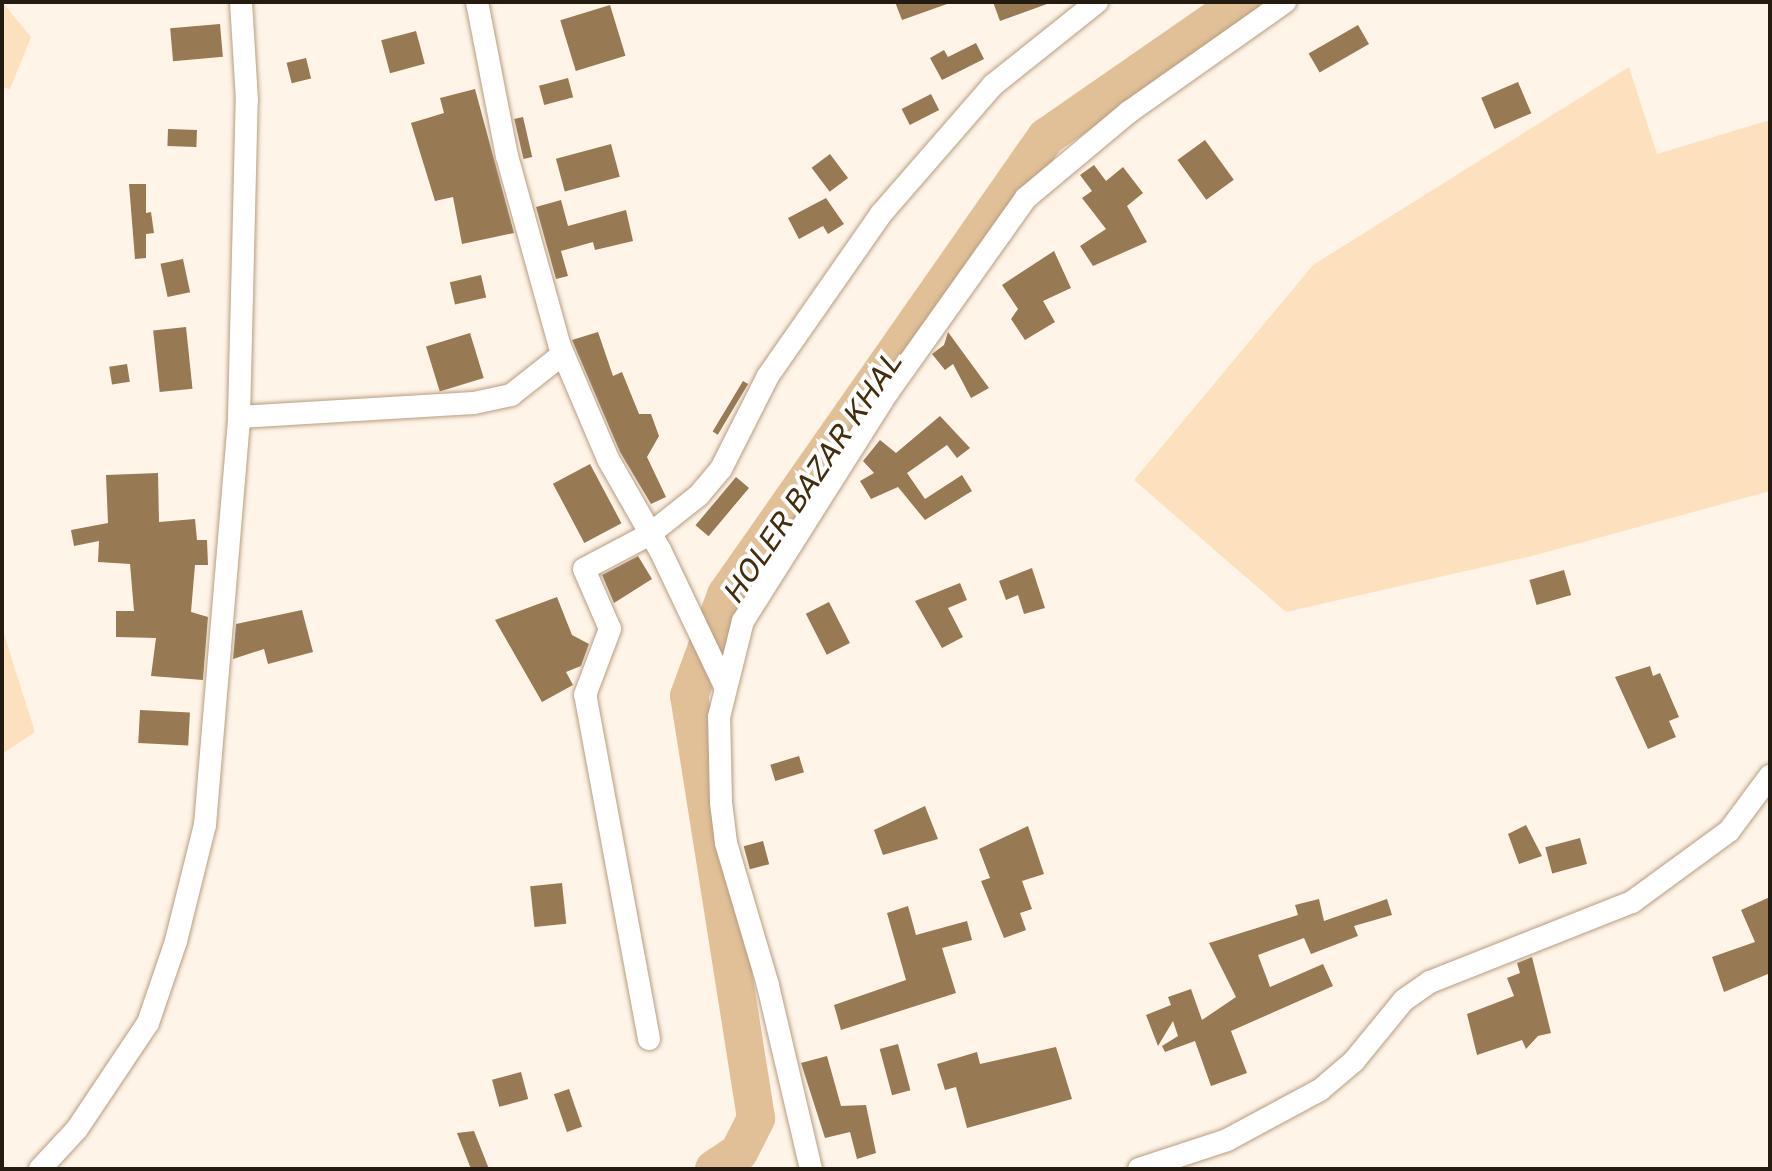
<!DOCTYPE html>
<html>
<head>
<meta charset="utf-8">
<style>
	body { margin:0 }
	#map { position:relative; width:1772px; height:1171px; overflow:hidden; background:#fff4e8; font-family:"Golos Text",sans-serif }
	div>[style] { position:absolute }
	.green>* { inset:0; background:#fde0be }
	.river>* { height:38px; margin:-19px; padding:0 19px; transform-origin:19px; border-radius:19px; background:#e1c098 }
	.building>* { inset:0; background:#977954; transform-origin:0 0 }
	.roads { filter:drop-shadow(0 0 2px #b69e81) drop-shadow(0 0 2px #b69e81) }
	.street>* { height:22px; margin:-11px; padding:0 11px; transform-origin:11px; border-radius:11px; background:#fff }
	span { translate:-50% -50%; white-space:nowrap; text-align:center; line-height:1.15; -webkit-text-stroke:8px #fff; paint-order:stroke }
	.water-label { font-size:30px; color:#442d0d; font-style:italic }
	.frame { position:absolute; inset:0; border:4px solid #251c11; pointer-events:none }
</style>
</head>
<body>
<div id="map">
	<div class="green">
		<i style="clip-path:polygon(2px 2px,31px 37px,10px 89px,2px 87px)"></i>
		<i style="clip-path:polygon(1629px 67px,1657px 154px,1770px 120px,1770px 491px,1532px 556px,1286px 612px,1134px 480px,1313px 265px)"></i>
		<i style="clip-path:polygon(2px 628px,35px 732px,2px 754px)"></i>
	</div>
	<div class="river">
		<i style="left:714px;top:1169px;width:30px;rotate:-34deg"></i>
		<i style="left:739px;top:1152px;width:38px;rotate:-63deg"></i>
		<i style="left:756px;top:1118px;width:427px;rotate:-99deg"></i>
		<i style="left:689px;top:696px;width:108px;rotate:-69.9deg"></i>
		<i style="left:726px;top:595px;width:559px;rotate:-55.06deg"></i>
		<i style="left:1046px;top:137px;width:237px;rotate:-34.7deg"></i>
	</div>
	<div class="building">
		<i style="clip-path:polygon(895px 2px,946px 2px,947px 4px,902px 20px)"></i>
		<i style="clip-path:polygon(993px 2px,1046px 2px,1047px 4px,1000px 21px)"></i>
		<i style="left:610px;top:5px;width:53px;height:52px;rotate:73deg"></i>
		<i style="left:220px;top:24px;width:33px;height:50px;rotate:85deg"></i>
		<i style="left:1358px;top:25px;width:22px;height:57px;rotate:60deg"></i>
		<i style="left:416px;top:31px;width:34px;height:36px;rotate:75deg"></i>
		<i style="clip-path:polygon(976px 43px,984px 59px,942px 80px,930px 58px,944px 50px,948px 57px)"></i>
		<i style="left:306px;top:58px;width:21px;height:20px;rotate:76deg"></i>
		<i style="left:568px;top:78px;width:20px;height:30px;rotate:75deg"></i>
		<i style="left:1518px;top:82px;width:34px;height:40px;rotate:67deg"></i>
		<i style="clip-path:polygon(475px 89px,514px 233px,462px 244px,453px 197px,435px 201px,411px 123px,444px 113px,440px 98px)"></i>
		<i style="left:931px;top:94px;width:18px;height:33px;rotate:63deg"></i>
		<i style="left:523px;top:117px;width:41px;height:9px;rotate:77deg"></i>
		<i style="left:168px;top:129px;width:29px;height:17px;rotate:2deg"></i>
		<i style="left:1205px;top:140px;width:49px;height:34px;rotate:54deg"></i>
		<i style="left:611px;top:144px;width:34px;height:57px;rotate:75deg"></i>
		<i style="left:830px;top:154px;width:30px;height:23px;rotate:53deg"></i>
		<i style="clip-path:polygon(1094px 165px,1106px 181px,1123px 167px,1143px 193px,1127px 206px,1147px 242px,1093px 266px,1080px 246px,1106px 229px,1082px 198px,1092px 191px,1080px 175px)"></i>
		<i style="clip-path:polygon(129px 184px,146px 184px,146px 213px,151px 212px,154px 233px,146px 234px,146px 258px,135px 259px)"></i>
		<i style="clip-path:polygon(826px 198px,844px 224px,828px 234px,823px 226px,799px 239px,788px 218px)"></i>
		<i style="clip-path:polygon(561px 200px,568px 226px,626px 210px,633px 241px,595px 250px,593px 242px,561px 251px,568px 276px,556px 279px,536px 207px)"></i>
		<i style="clip-path:polygon(1054px 251px,1071px 288px,1043px 301px,1055px 322px,1025px 340px,1011px 319px,1018px 309px,1002px 285px)"></i>
		<i style="left:183px;top:259px;width:34px;height:23px;rotate:78deg"></i>
		<i style="left:481px;top:275px;width:23px;height:32px;rotate:77deg"></i>
		<i style="left:186px;top:327px;width:62px;height:33px;rotate:84deg"></i>
		<i style="clip-path:polygon(598px 332px,613px 376px,622px 372px,639px 414px,651px 414px,659px 436px,647px 457px,666px 497px,651px 504px,620px 452px,572px 340px)"></i>
		<i style="clip-path:polygon(948px 332px,989px 388px,971px 398px,953px 364px,945px 370px,932px 354px,944px 345px)"></i>
		<i style="left:470px;top:333px;width:47px;height:46px;rotate:73deg"></i>
		<i style="left:127px;top:364px;width:18px;height:18px;rotate:81deg"></i>
		<i style="left:743px;top:381px;width:6px;height:59px;rotate:31deg"></i>
		<i style="clip-path:polygon(940px 416px,970px 448px,957px 458px,947px 445px,907px 473px,925px 499px,962px 475px,972px 491px,925px 520px,898px 487px,871px 499px,860px 481px,874px 473px,863px 461px,880px 440px,896px 453px)"></i>
		<i style="left:590px;top:464px;width:67px;height:42px;rotate:62deg"></i>
		<i style="clip-path:polygon(158px 473px,159px 522px,195px 519px,197px 540px,207px 540px,208px 565px,195px 565px,191px 612px,208px 617px,203px 680px,151px 676px,156px 638px,116px 637px,116px 611px,134px 611px,130px 564px,98px 562px,99px 541px,74px 546px,71px 530px,108px 523px,106px 475px)"></i>
		<i style="left:736px;top:477px;width:17px;height:63px;rotate:40deg"></i>
		<i style="clip-path:polygon(638px 556px,652px 579px,614px 603px,602px 575px)"></i>
		<i style="clip-path:polygon(1032px 568px,1045px 608px,1024px 614px,1018px 595px,1006px 600px,999px 581px)"></i>
		<i style="left:1564px;top:570px;width:26px;height:36px;rotate:74deg"></i>
		<i style="clip-path:polygon(960px 583px,967px 600px,948px 608px,963px 637px,942px 648px,915px 601px)"></i>
		<i style="clip-path:polygon(557px 597px,572px 635px,589px 644px,581px 666px,566px 672px,573px 685px,542px 702px,495px 620px)"></i>
		<i style="left:829px;top:602px;width:46px;height:26px;rotate:63deg"></i>
		<i style="clip-path:polygon(302px 610px,313px 652px,268px 664px,264px 649px,233px 659px,236px 624px)"></i>
		<i style="clip-path:polygon(1650px 666px,1653px 676px,1660px 673px,1679px 717px,1669px 721px,1676px 737px,1648px 749px,1615px 677px)"></i>
		<i style="left:140px;top:710px;width:50px;height:33px;rotate:3deg"></i>
		<i style="left:799px;top:756px;width:17px;height:30px;rotate:73deg"></i>
		<i style="clip-path:polygon(925px 806px,938px 839px,883px 855px,874px 830px)"></i>
		<i style="clip-path:polygon(1526px 825px,1542px 856px,1519px 864px,1508px 834px)"></i>
		<i style="clip-path:polygon(1028px 826px,1044px 874px,1022px 881px,1032px 909px,1020px 913px,1026px 930px,1004px 938px,981px 881px,990px 878px,979px 849px)"></i>
		<i style="left:1580px;top:838px;width:27px;height:36px;rotate:75deg"></i>
		<i style="left:763px;top:841px;width:24px;height:20px;rotate:75deg"></i>
		<i style="left:562px;top:883px;width:41px;height:32px;rotate:84deg"></i>
		<i style="clip-path:polygon(1770px 897px,1770px 978px,1768px 974px,1724px 992px,1712px 957px,1755px 942px,1741px 910px)"></i>
		<i style="clip-path:polygon(1319px 899px,1324px 921px,1387px 899px,1392px 915px,1354px 926px,1358px 936px,1311px 954px,1304px 938px,1258px 955px,1270px 987px,1323px 964px,1333px 986px,1231px 1031px,1247px 1073px,1211px 1086px,1195px 1041px,1165px 1052px,1162px 1046px,1178px 1036px,1173px 1021px,1158px 1046px,1146px 1015px,1171px 1005px,1168px 997px,1191px 989px,1202px 1020px,1236px 997px,1209px 943px,1298px 915px,1295px 905px)"></i>
		<i style="clip-path:polygon(908px 906px,916px 935px,967px 921px,972px 940px,942px 948px,956px 993px,841px 1030px,834px 1005px,906px 980px,887px 913px)"></i>
		<i style="clip-path:polygon(1532px 957px,1551px 1033px,1538px 1036px,1526px 1049px,1522px 1040px,1477px 1055px,1467px 1014px,1514px 996px,1507px 978px,1520px 973px,1517px 963px)"></i>
		<i style="left:898px;top:1044px;width:48px;height:19px;rotate:75deg"></i>
		<i style="clip-path:polygon(1056px 1047px,1072px 1099px,967px 1128px,956px 1087px,945px 1090px,937px 1064px,977px 1052px,980px 1064px)"></i>
		<i style="clip-path:polygon(827px 1056px,841px 1106px,866px 1105px,876px 1153px,857px 1159px,850px 1132px,825px 1138px,801px 1063px)"></i>
		<i style="left:521px;top:1072px;width:28px;height:30px;rotate:75deg"></i>
		<i style="left:569px;top:1089px;width:40px;height:16px;rotate:71deg"></i>
		<i style="clip-path:polygon(474px 1131px,489px 1169px,471px 1169px,457px 1133px)"></i>
	</div>
	<div class="roads">
		<div class="street">
			<i style="left:477px;top:2px;width:157px;rotate:79deg"></i>
			<i style="left:507px;top:156px;width:195px;rotate:74.5deg"></i>
			<i style="left:559px;top:344px;width:125px;rotate:66.9deg"></i>
			<i style="left:608px;top:459px;width:105px;rotate:60.3deg"></i>
			<i style="left:660px;top:550px;width:148px;rotate:64.5deg"></i>
			<i style="left:239px;top:417px;width:235px;rotate:-3.4deg"></i>
			<i style="left:474px;top:403px;width:38px;rotate:-12deg"></i>
			<i style="left:511px;top:395px;width:66px;rotate:-38.3deg"></i>
			<i style="left:649px;top:1039px;width:350px;rotate:-100.5deg"></i>
			<i style="left:585px;top:695px;width:71px;rotate:-69.3deg"></i>
			<i style="left:610px;top:629px;width:65px;rotate:-113.4deg"></i>
			<i style="left:584px;top:569px;width:75px;rotate:-27.9deg"></i>
			<i style="left:650px;top:534px;width:63px;rotate:-38.5deg"></i>
			<i style="left:699px;top:495px;width:34px;rotate:-50deg"></i>
			<i style="left:721px;top:469px;width:104px;rotate:-63.2deg"></i>
			<i style="left:768px;top:376px;width:198px;rotate:-55.1deg"></i>
			<i style="left:881px;top:214px;width:171px;rotate:-49deg"></i>
			<i style="left:993px;top:85px;width:133px;rotate:-38.6deg"></i>
			<i style="left:40px;top:1169px;width:54px;rotate:-47.2deg"></i>
			<i style="left:77px;top:1129px;width:128px;rotate:-56.2deg"></i>
			<i style="left:148px;top:1023px;width:87px;rotate:-71.1deg"></i>
			<i style="left:176px;top:941px;width:120px;rotate:-76deg"></i>
			<i style="left:205px;top:825px;width:409px;rotate:-85.2deg"></i>
			<i style="left:239px;top:417px;width:317px;rotate:-88.6deg"></i>
			<i style="left:247px;top:100px;width:98px;rotate:-93.5deg"></i>
			<i style="left:811px;top:1169px;width:189px;rotate:-103.2deg"></i>
			<i style="left:768px;top:985px;width:148px;rotate:-106.5deg"></i>
			<i style="left:726px;top:843px;width:41px;rotate:-97deg"></i>
			<i style="left:721px;top:802px;width:85px;rotate:-91.3deg"></i>
			<i style="left:719px;top:717px;width:99px;rotate:-76deg"></i>
			<i style="left:743px;top:621px;width:271px;rotate:-57.7deg"></i>
			<i style="left:888px;top:392px;width:238px;rotate:-54.6deg"></i>
			<i style="left:1026px;top:198px;width:134px;rotate:-39.9deg"></i>
			<i style="left:1129px;top:112px;width:191px;rotate:-35.2deg"></i>
			<i style="left:1139px;top:1169px;width:93px;rotate:-18.2deg"></i>
			<i style="left:1227px;top:1140px;width:106px;rotate:-28.3deg"></i>
			<i style="left:1320px;top:1090px;width:45px;rotate:-40.5deg"></i>
			<i style="left:1354px;top:1061px;width:79px;rotate:-50.7deg"></i>
			<i style="left:1404px;top:1000px;width:32px;rotate:-35deg"></i>
			<i style="left:1430px;top:982px;width:217px;rotate:-21.6deg"></i>
			<i style="left:1632px;top:902px;width:120px;rotate:-36.2deg"></i>
			<i style="left:1729px;top:831px;width:69px;rotate:-53.3deg"></i>
		</div>
	</div>
	<div class="water-label">
		<span style="left:811px;top:478px;rotate:-56deg">HOLER BAZAR KHAL</span>
	</div>
	<div class="frame"></div>
</div>
</body>
</html>
